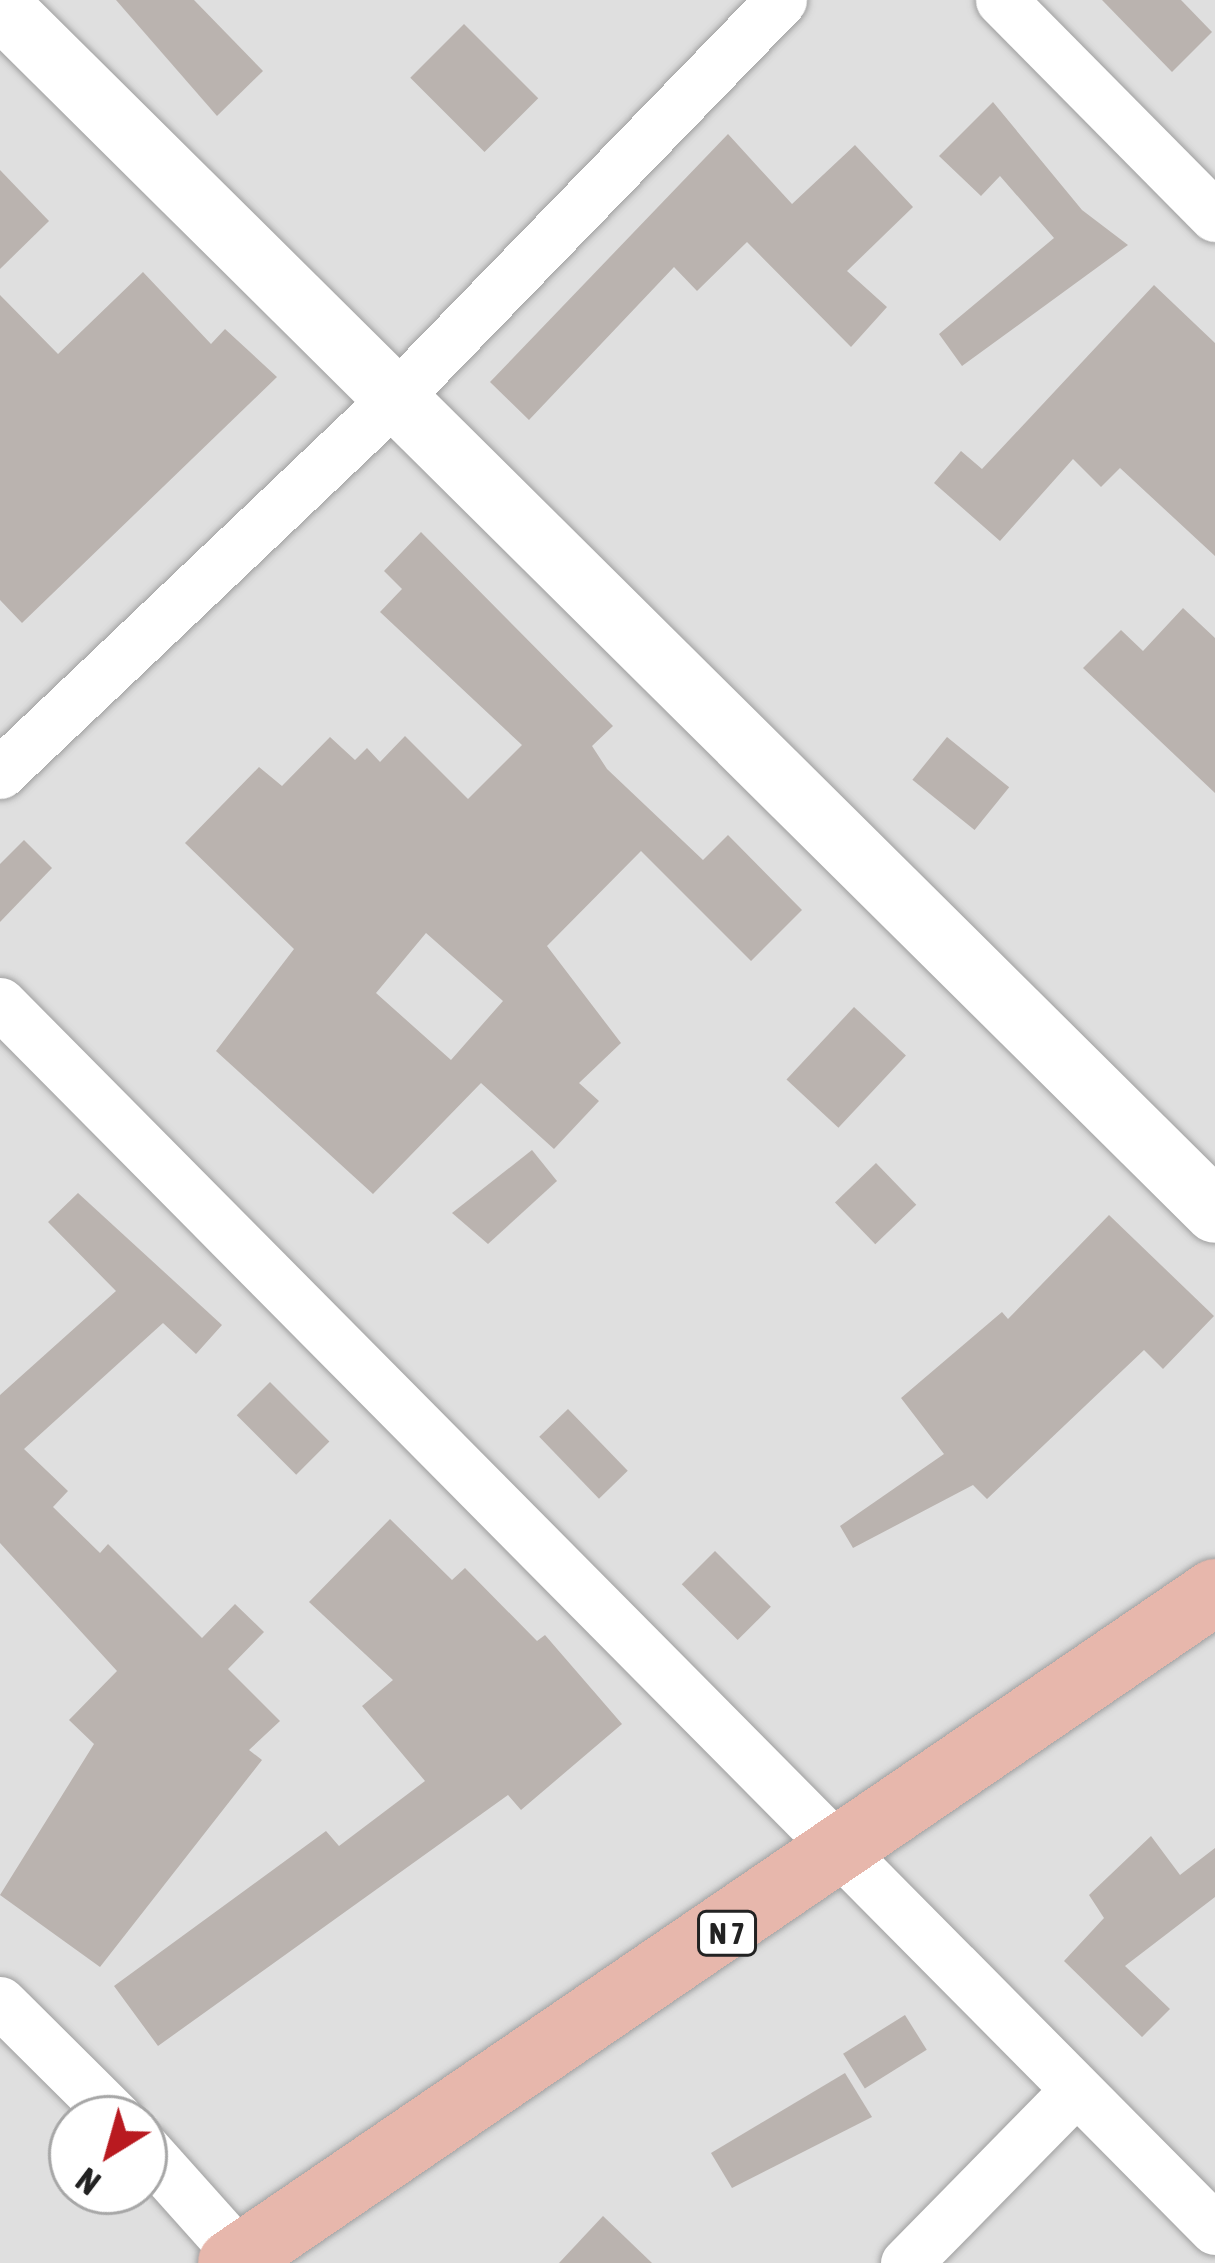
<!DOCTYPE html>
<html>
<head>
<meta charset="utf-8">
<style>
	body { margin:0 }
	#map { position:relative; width:1215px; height:2263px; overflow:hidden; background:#f1eeea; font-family:"Asap Condensed",sans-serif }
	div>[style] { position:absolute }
	.residential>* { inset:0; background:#dfdfdf }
	.building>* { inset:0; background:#bab3af; transform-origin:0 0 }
	.roads { filter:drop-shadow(0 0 3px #9f9f9f) drop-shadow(0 0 3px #9f9f9f) }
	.minor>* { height:51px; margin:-25.5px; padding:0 25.5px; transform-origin:25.5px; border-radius:25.5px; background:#fff }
	.tertiary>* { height:63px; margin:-31.5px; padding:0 31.5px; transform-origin:31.5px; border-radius:31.5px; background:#fff }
	.trunk>* { height:66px; margin:-33px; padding:0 33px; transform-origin:33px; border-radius:33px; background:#e7b7ac }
	span { translate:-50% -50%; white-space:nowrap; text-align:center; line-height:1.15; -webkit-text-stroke:10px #fff; paint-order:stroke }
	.shield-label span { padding:3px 9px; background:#fff; border:3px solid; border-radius:9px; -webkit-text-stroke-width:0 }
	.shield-label { font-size:30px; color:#222; font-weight:700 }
	.north { position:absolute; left:48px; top:2095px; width:120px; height:120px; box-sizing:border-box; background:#fff; border:3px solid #a7a7a7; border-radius:50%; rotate:217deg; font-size:33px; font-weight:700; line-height:48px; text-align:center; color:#222 }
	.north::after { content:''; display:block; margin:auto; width:42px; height:54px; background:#b91a20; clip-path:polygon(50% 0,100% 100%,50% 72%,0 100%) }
</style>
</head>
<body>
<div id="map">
	<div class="residential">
		<i style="clip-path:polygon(evenodd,0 0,1215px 0,1215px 2263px,0 2263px,0 0,72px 2119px,144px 2119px,144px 2191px,72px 2191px,72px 2119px)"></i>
	</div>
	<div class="building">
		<i style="clip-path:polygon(116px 0,194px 0,263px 71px,217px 116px)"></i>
		<i style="clip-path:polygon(1102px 0,1181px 0,1212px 32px,1172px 72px)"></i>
		<i style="left:464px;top:24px;width:105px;height:76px;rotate:45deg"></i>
		<i style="clip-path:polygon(993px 102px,1082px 210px,1128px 245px,962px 366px,939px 334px,1054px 238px,1000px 176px,981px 196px,939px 156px)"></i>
		<i style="clip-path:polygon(728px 134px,792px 204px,855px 145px,913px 207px,847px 271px,887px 307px,851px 347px,747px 242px,697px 291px,674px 267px,529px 420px,490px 382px)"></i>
		<i style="clip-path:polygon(0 170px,49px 221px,0 269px)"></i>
		<i style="clip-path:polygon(143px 272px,211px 344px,225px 329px,277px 377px,22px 623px,0 600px,0 295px,58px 354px)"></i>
		<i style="clip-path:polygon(1154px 285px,1215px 343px,1215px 556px,1120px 468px,1101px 487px,1073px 459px,1000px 541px,934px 483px,961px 451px,982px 469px)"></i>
		<i style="clip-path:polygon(evenodd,421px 532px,613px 726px,592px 746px,607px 769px,703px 860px,728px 835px,802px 910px,751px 961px,641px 851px,547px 946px,621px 1043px,579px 1083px,599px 1101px,554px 1149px,481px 1083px,373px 1194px,216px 1051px,294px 949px,185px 843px,259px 767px,282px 786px,330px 737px,355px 760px,367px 748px,380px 762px,405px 736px,468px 799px,522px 745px,380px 612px,402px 589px,384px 571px,421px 532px,426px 933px,503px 1001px,451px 1060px,376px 993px,426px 933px)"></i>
		<i style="clip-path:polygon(1183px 608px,1215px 638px,1215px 793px,1083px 668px,1121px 630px,1143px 651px)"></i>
		<i style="left:947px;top:737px;width:80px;height:55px;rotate:39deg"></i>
		<i style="clip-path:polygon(24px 840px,52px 868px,0 922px,0 864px)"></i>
		<i style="left:854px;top:1007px;width:71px;height:99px;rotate:43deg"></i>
		<i style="clip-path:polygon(532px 1150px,557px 1181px,488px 1244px,452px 1213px)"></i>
		<i style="left:876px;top:1163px;width:58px;height:57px;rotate:46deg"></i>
		<i style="clip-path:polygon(78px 1193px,222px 1325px,196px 1354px,163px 1323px,24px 1449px,68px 1491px,53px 1507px,100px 1553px,108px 1544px,202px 1638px,235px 1604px,264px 1632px,228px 1669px,280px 1721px,249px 1750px,262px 1760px,100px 1967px,0 1895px,94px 1744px,69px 1720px,117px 1671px,0 1543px,0 1395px,116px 1291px,48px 1222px)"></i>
		<i style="clip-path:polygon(1109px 1215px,1214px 1316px,1163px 1369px,1144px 1350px,987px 1499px,973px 1485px,853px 1548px,840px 1526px,944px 1454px,901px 1398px,1002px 1312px,1008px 1319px)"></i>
		<i style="left:270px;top:1382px;width:84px;height:47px;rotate:45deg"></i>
		<i style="left:568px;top:1409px;width:86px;height:40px;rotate:46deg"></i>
		<i style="clip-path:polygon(390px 1519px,452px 1580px,465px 1568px,537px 1641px,545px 1635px,622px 1724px,521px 1810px,508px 1795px,158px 2046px,114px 1986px,326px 1831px,339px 1846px,425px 1781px,362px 1706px,393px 1680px,309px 1602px)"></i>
		<i style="left:715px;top:1551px;width:79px;height:47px;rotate:45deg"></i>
		<i style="clip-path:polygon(1151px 1836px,1180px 1875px,1215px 1848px,1215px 1897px,1125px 1966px,1170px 2009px,1142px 2037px,1064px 1961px,1104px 1918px,1089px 1895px)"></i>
		<i style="left:905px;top:2015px;width:41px;height:73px;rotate:58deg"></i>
		<i style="clip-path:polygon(845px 2073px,872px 2117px,732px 2188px,711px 2153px)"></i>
		<i style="clip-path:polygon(603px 2216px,652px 2263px,559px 2263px)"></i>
	</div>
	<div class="roads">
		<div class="minor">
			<i style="left:1001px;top:0;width:304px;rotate:45.3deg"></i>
			<i style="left:0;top:773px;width:546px;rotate:-43.52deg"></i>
			<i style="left:396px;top:397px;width:553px;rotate:-45.88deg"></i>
			<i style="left:0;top:1003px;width:1726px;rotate:45.26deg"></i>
			<i style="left:0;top:2002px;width:166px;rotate:44.8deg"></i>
			<i style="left:144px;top:2148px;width:154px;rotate:48.2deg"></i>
			<i style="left:906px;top:2263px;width:237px;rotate:-45.5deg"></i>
		</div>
		<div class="tertiary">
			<i style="left:0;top:6px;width:1711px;rotate:44.76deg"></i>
		</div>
		<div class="trunk">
			<i style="left:231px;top:2263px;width:1191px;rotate:-34.29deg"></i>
		</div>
	</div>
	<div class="shield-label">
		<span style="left:727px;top:1933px">N 7</span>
	</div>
	<div class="north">N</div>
</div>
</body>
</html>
